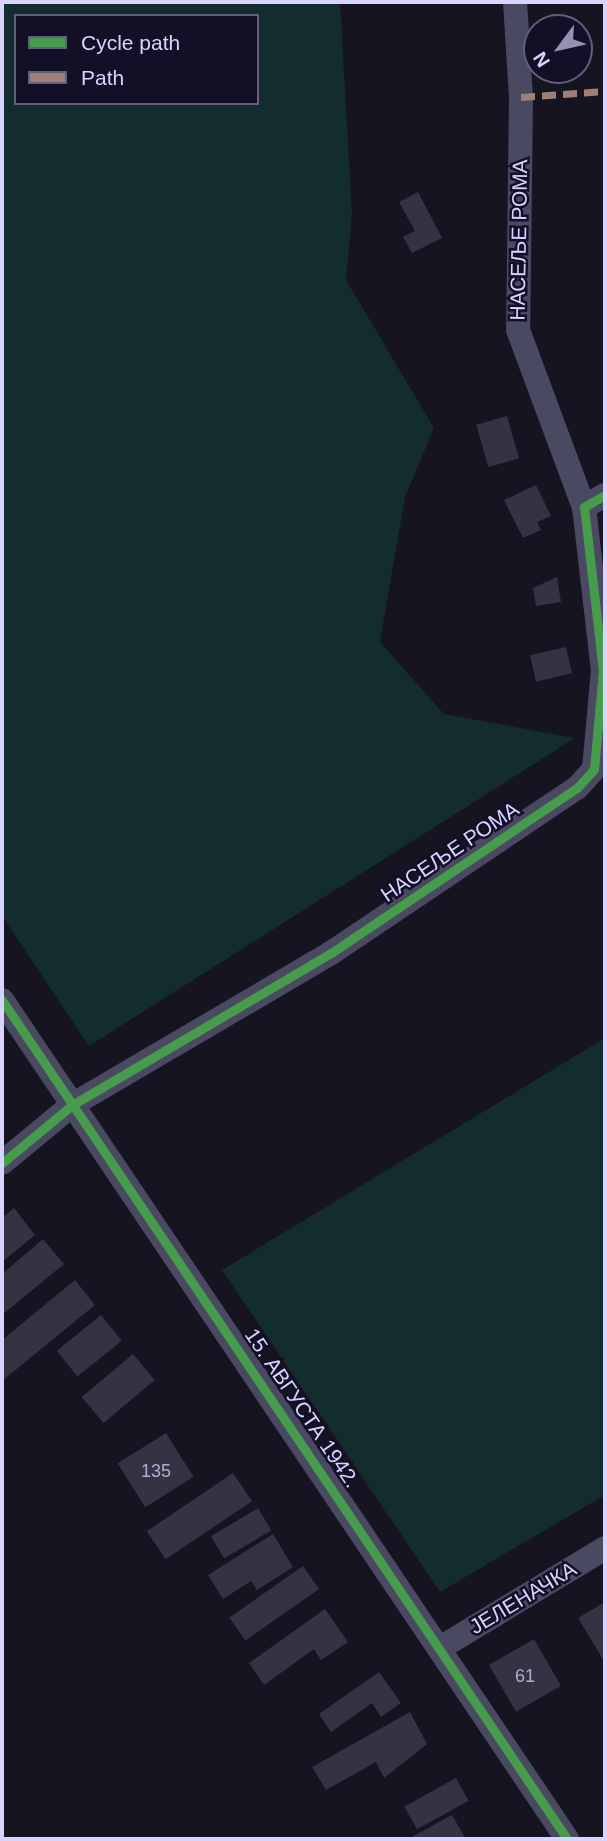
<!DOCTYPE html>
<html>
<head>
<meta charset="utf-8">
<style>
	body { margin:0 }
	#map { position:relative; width:607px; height:1841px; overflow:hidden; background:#161421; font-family:Arial,sans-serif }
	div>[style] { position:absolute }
	.green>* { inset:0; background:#132c2d }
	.building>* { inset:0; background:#343243; transform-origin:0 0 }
	.street>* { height:24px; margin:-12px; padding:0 12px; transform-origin:12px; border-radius:12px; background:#4a4962 }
	.quiet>* { height:7px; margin-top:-3.5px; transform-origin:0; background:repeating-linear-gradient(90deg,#9e8076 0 14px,transparent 0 21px) }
	.cycleway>* { height:9px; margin:-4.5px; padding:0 4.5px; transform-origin:4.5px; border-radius:4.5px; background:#469c4c }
	span { translate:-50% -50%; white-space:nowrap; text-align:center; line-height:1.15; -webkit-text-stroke:5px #130f26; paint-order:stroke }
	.number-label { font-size:18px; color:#b0acd0 }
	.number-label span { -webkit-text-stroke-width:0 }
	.street-label { font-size:21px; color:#d9d4ff }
	.frame { position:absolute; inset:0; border:4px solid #d9d4ff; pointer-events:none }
	.legend { position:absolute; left:14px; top:14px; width:245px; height:91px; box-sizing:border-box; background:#130f26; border:2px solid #625e7d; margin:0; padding:9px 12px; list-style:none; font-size:21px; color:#d9d4ff }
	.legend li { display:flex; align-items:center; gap:14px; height:35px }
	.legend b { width:35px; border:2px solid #625e7d }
	.north { position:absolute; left:523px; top:14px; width:70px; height:70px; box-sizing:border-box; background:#130f26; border:2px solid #625e7d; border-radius:50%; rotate:237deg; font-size:19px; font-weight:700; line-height:28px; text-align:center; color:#d9d4ff }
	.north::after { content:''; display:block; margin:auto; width:24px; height:32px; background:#9591b1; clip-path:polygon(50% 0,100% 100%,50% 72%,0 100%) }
</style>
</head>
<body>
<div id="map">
	<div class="green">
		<i style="clip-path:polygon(evenodd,2px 2px,340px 2px,352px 214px,346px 280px,434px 428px,405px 497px,380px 642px,444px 714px,575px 738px,89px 1046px,2px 916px,2px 2px,16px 16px,257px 16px,257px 103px,16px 103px,16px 16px)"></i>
		<i style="clip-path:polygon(605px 1038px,605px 1495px,440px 1592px,222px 1270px)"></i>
	</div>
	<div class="building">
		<i style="clip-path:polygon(418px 192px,442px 238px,412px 253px,403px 237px,415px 231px,399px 202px)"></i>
		<i style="left:507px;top:416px;width:44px;height:32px;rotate:74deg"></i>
		<i style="clip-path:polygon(536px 485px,551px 516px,537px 522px,541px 530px,523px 538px,504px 500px)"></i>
		<i style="clip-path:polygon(557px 577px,561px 602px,536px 606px,533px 588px)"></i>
		<i style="left:566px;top:647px;width:27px;height:37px;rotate:77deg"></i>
		<i style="clip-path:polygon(14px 1208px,35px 1235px,2px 1262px,2px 1218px)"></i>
		<i style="clip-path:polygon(43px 1239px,64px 1264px,2px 1315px,2px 1274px)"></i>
		<i style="clip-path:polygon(75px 1280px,95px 1305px,2px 1381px,2px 1340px)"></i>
		<i style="left:101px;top:1315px;width:33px;height:57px;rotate:51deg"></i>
		<i style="left:133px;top:1354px;width:34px;height:67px;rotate:50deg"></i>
		<i style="left:166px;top:1433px;width:52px;height:57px;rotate:58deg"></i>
		<i style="left:233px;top:1473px;width:34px;height:104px;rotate:56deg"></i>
		<i style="left:258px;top:1508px;width:26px;height:55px;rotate:59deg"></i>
		<i style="clip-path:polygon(273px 1534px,293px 1567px,257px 1590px,251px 1581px,223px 1599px,208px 1575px)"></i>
		<i style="left:303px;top:1566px;width:28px;height:90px;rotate:55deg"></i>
		<i style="clip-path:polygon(605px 1602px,605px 1663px,578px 1618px)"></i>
		<i style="clip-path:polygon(325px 1609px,348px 1642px,321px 1660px,314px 1649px,264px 1685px,249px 1663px)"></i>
		<i style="left:534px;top:1639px;width:54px;height:52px;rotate:60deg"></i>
		<i style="clip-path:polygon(379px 1672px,401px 1703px,381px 1717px,372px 1703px,331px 1732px,319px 1714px)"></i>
		<i style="clip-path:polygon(410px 1712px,427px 1744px,384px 1778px,376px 1762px,326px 1790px,312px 1767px)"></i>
		<i style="left:456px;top:1778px;width:26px;height:59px;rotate:61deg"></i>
		<i style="clip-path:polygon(452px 1815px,466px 1839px,408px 1839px)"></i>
	</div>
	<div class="street">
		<i style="left:515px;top:2px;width:95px;rotate:86.4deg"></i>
		<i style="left:521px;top:97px;width:233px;rotate:90.7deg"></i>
		<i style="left:518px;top:330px;width:189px;rotate:69.6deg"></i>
		<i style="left:2px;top:1000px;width:1012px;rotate:56.04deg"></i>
		<i style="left:2px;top:1163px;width:91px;rotate:-39.6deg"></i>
		<i style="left:72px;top:1105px;width:300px;rotate:-30.4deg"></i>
		<i style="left:331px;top:953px;width:296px;rotate:-33.9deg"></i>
		<i style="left:577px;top:788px;width:25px;rotate:-48deg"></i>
		<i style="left:594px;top:769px;width:98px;rotate:-84.8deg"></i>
		<i style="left:603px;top:671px;width:165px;rotate:-96.6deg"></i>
		<i style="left:584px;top:507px;width:24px;rotate:-30deg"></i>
		<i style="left:440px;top:1648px;width:193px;rotate:-31.2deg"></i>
	</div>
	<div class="quiet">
		<i style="left:521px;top:97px;width:84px;rotate:-4.1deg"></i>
	</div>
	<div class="cycleway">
		<i style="left:2px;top:1000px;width:1012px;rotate:56.04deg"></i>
		<i style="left:2px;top:1163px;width:91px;rotate:-39.6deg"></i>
		<i style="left:72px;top:1105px;width:300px;rotate:-30.4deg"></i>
		<i style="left:331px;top:953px;width:296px;rotate:-33.9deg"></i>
		<i style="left:577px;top:788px;width:25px;rotate:-48deg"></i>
		<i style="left:594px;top:769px;width:98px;rotate:-84.8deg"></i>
		<i style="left:603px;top:671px;width:165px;rotate:-96.6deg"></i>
		<i style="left:584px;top:507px;width:24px;rotate:-30deg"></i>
	</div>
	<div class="number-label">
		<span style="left:156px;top:1471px">135</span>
		<span style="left:525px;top:1676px">61</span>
	</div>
	<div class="street-label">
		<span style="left:519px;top:240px;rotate:-89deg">НАСЕЉЕ РОМА</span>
		<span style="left:450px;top:852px;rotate:-34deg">НАСЕЉЕ РОМА</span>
		<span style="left:302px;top:1408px;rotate:56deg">15. АВГУСТА 1942.</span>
		<span style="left:523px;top:1598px;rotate:-31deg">ЈЕЛЕНАЧКА</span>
	</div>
	<div class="frame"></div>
	<ul class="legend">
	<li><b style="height:9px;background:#469c4c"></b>Cycle path</li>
	<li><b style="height:9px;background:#9e8076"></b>Path</li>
	</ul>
	<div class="north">N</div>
</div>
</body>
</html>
